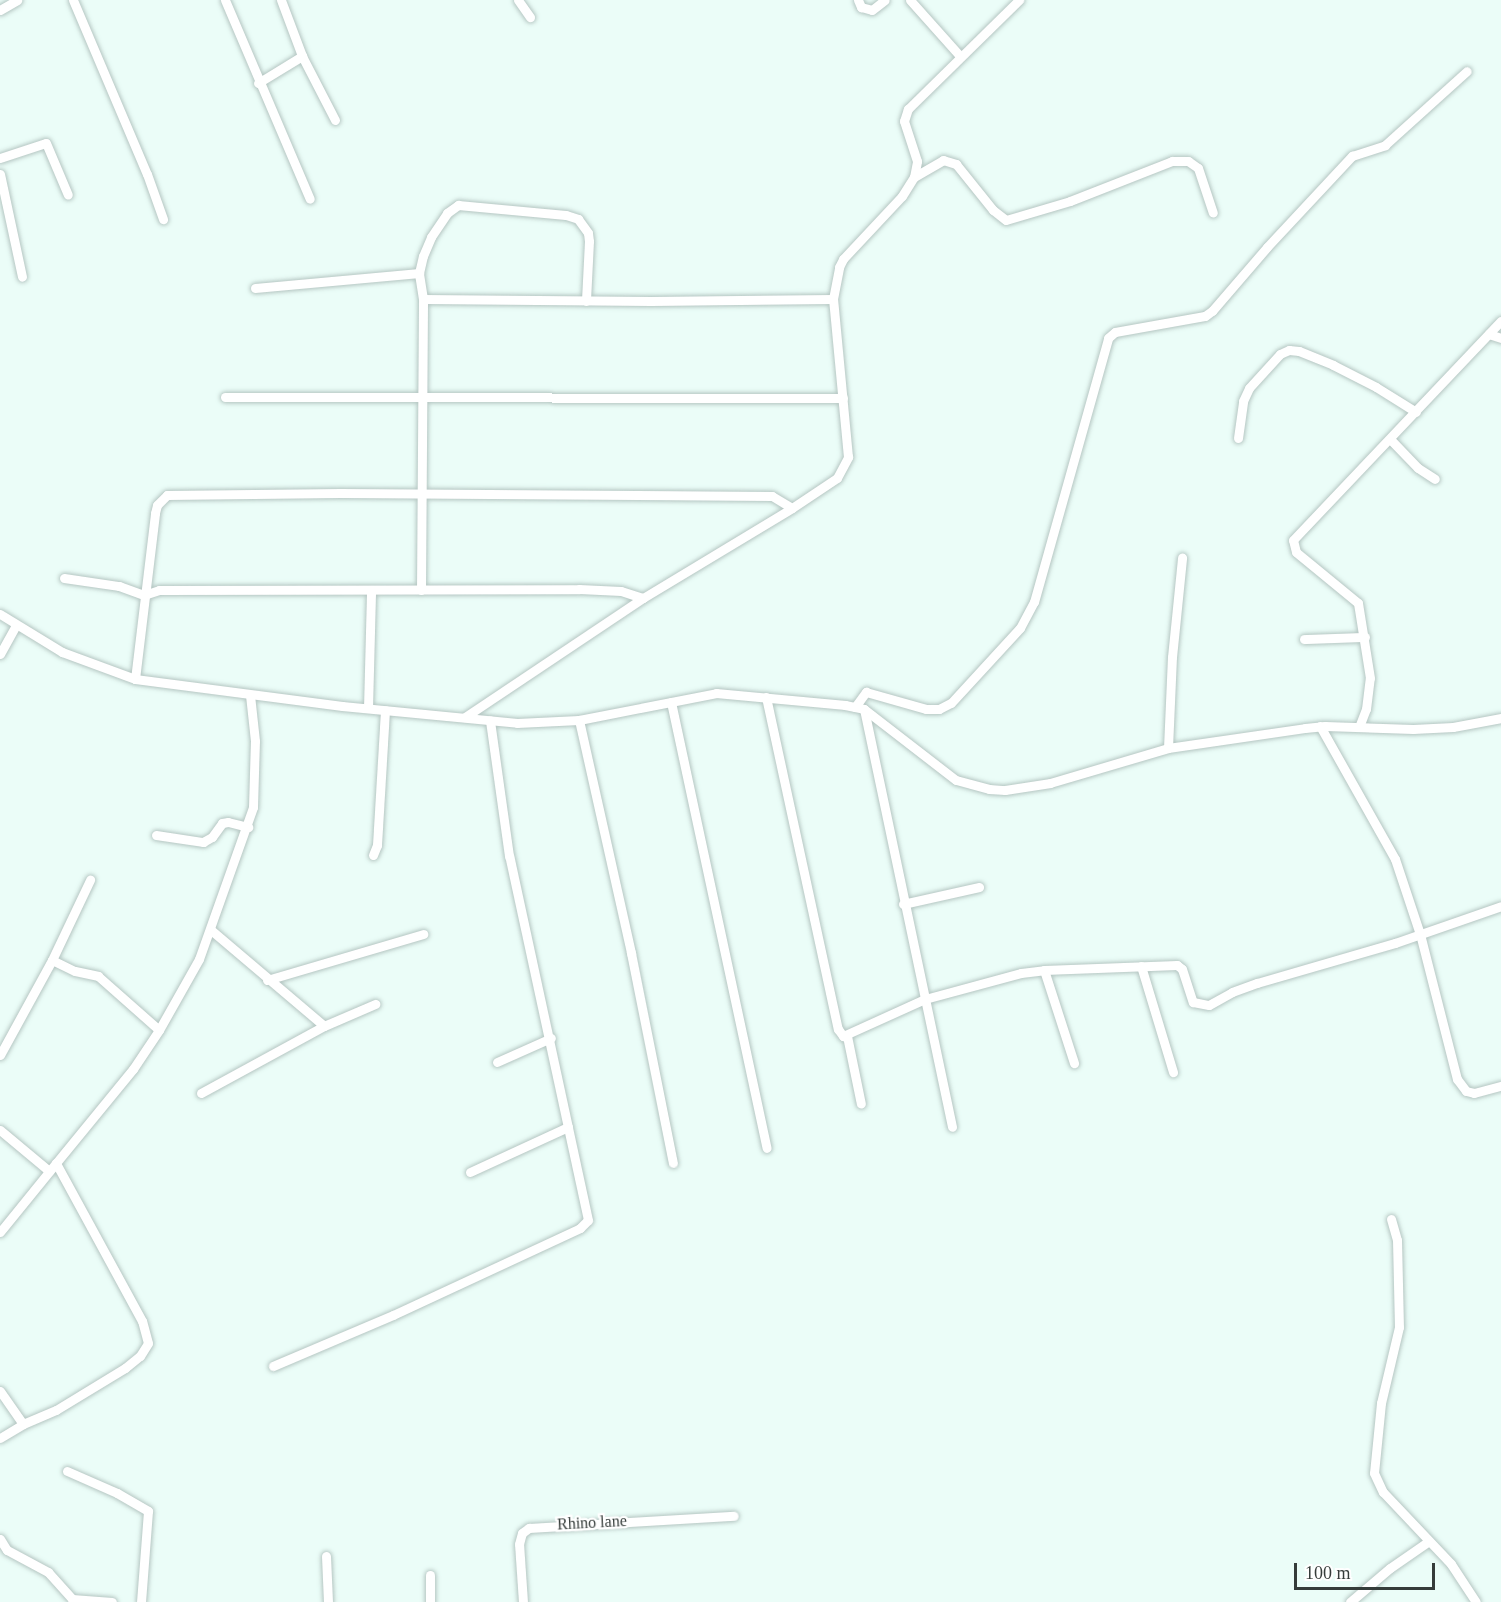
<!DOCTYPE html>
<html>
<head>
<meta charset="utf-8">
<style>
	body { margin:0 }
	#map { position:relative; width:1501px; height:1602px; overflow:hidden; background:#ebfdf8; font-family:"Times New Roman",serif }
	div>[style] { position:absolute }
	.roads { filter:drop-shadow(0 0 2px #b5c6c2) drop-shadow(0 0 2px #b5c6c2) }
	.street>* { height:9px; margin:-4.5px; padding:0 4.5px; transform-origin:4.5px; border-radius:4.5px; background:#fff }
	span { translate:-50% -50%; white-space:nowrap; text-align:center; line-height:1.15; -webkit-text-stroke:4.5px #fff; paint-order:stroke }
	.street-label { font-size:16px; color:#353c3a }
	.scale { position:absolute; left:1294px; top:1563px; width:141px; height:27px; box-sizing:border-box; border:3px solid #353c3a; border-top:0; padding-left:8px; font-size:18px; line-height:21px; white-space:nowrap; color:#353c3a; -webkit-text-stroke:4px #fff; paint-order:stroke }
</style>
</head>
<body>
<div id="map">
	<div class="roads">
		<div class="street">
			<i style="left:73px;top:0;width:189px;rotate:67deg"></i>
			<i style="left:147px;top:174px;width:48px;rotate:70.4deg"></i>
			<i style="left:225px;top:0;width:216px;rotate:66.9deg"></i>
			<i style="left:281px;top:0;width:60px;rotate:69.4deg"></i>
			<i style="left:302px;top:56px;width:72px;rotate:62.7deg"></i>
			<i style="left:518px;top:0;width:21px;rotate:55deg"></i>
			<i style="left:858px;top:0;width:8px;rotate:67deg"></i>
			<i style="left:861px;top:7px;width:11px;rotate:15deg"></i>
			<i style="left:872px;top:10px;width:16px;rotate:-38deg"></i>
			<i style="left:910px;top:0;width:75px;rotate:48.2deg"></i>
			<i style="left:0;top:10px;width:20px;rotate:-30deg"></i>
			<i style="left:258px;top:83px;width:52px;rotate:-31.5deg"></i>
			<i style="left:0;top:158px;width:48px;rotate:-18.1deg"></i>
			<i style="left:46px;top:143px;width:56px;rotate:67.1deg"></i>
			<i style="left:0;top:174px;width:105px;rotate:77.9deg"></i>
			<i style="left:914px;top:177px;width:34px;rotate:-30deg"></i>
			<i style="left:943px;top:160px;width:14px;rotate:17deg"></i>
			<i style="left:956px;top:164px;width:59px;rotate:51.2deg"></i>
			<i style="left:993px;top:210px;width:16px;rotate:38deg"></i>
			<i style="left:1006px;top:220px;width:67px;rotate:-16.5deg"></i>
			<i style="left:1070px;top:201px;width:110px;rotate:-21.4deg"></i>
			<i style="left:1172px;top:161px;width:16px"></i>
			<i style="left:1188px;top:161px;width:12px;rotate:35deg"></i>
			<i style="left:1198px;top:168px;width:47px;rotate:71.6deg"></i>
			<i style="left:255px;top:288px;width:165px;rotate:-5.2deg"></i>
			<i style="left:423px;top:299px;width:228px;rotate:0.5deg"></i>
			<i style="left:651px;top:301px;width:182px;rotate:-0.6deg"></i>
			<i style="left:1489px;top:334px;width:13px;rotate:18deg"></i>
			<i style="left:225px;top:397px;width:618px;rotate:0.09deg"></i>
			<i style="left:1238px;top:438px;width:37px;rotate:-82deg"></i>
			<i style="left:1243px;top:401px;width:14px;rotate:-65deg"></i>
			<i style="left:1249px;top:388px;width:46px;rotate:-47.6deg"></i>
			<i style="left:1280px;top:354px;width:10px;rotate:-24deg"></i>
			<i style="left:1289px;top:350px;width:10px;rotate:6deg"></i>
			<i style="left:1299px;top:351px;width:37px;rotate:22deg"></i>
			<i style="left:1333px;top:365px;width:48px;rotate:27.1deg"></i>
			<i style="left:1376px;top:387px;width:47px;rotate:32deg"></i>
			<i style="left:1390px;top:439px;width:40px;rotate:46deg"></i>
			<i style="left:1418px;top:468px;width:20px;rotate:33deg"></i>
			<i style="left:64px;top:578px;width:56px;rotate:8.3deg"></i>
			<i style="left:119px;top:586px;width:27px;rotate:20deg"></i>
			<i style="left:144px;top:595px;width:16px;rotate:-18deg"></i>
			<i style="left:159px;top:590px;width:420px;rotate:-0.1deg"></i>
			<i style="left:579px;top:589px;width:42px;rotate:2.7deg"></i>
			<i style="left:621px;top:591px;width:23px;rotate:18deg"></i>
			<i style="left:421px;top:590px;width:291px;rotate:-89.6deg"></i>
			<i style="left:423px;top:299px;width:26px;rotate:-99deg"></i>
			<i style="left:419px;top:273px;width:17px;rotate:-77deg"></i>
			<i style="left:423px;top:256px;width:21px;rotate:-67deg"></i>
			<i style="left:431px;top:237px;width:29px;rotate:-56deg"></i>
			<i style="left:447px;top:213px;width:14px;rotate:-36deg"></i>
			<i style="left:458px;top:205px;width:108px;rotate:5.3deg"></i>
			<i style="left:566px;top:215px;width:13px;rotate:18deg"></i>
			<i style="left:578px;top:219px;width:17px;rotate:54deg"></i>
			<i style="left:588px;top:233px;width:8px;rotate:83deg"></i>
			<i style="left:589px;top:241px;width:60px;rotate:92.9deg"></i>
			<i style="left:0;top:614px;width:73px;rotate:31.5deg"></i>
			<i style="left:62px;top:652px;width:78px;rotate:20.3deg"></i>
			<i style="left:135px;top:679px;width:209px;rotate:7.4deg"></i>
			<i style="left:342px;top:706px;width:176px;rotate:5.5deg"></i>
			<i style="left:517px;top:723px;width:62px;rotate:-2.8deg"></i>
			<i style="left:579px;top:720px;width:140px;rotate:-11.1deg"></i>
			<i style="left:716px;top:693px;width:130px;rotate:5.3deg"></i>
			<i style="left:845px;top:705px;width:19px;rotate:12deg"></i>
			<i style="left:864px;top:709px;width:116px;rotate:37.7deg"></i>
			<i style="left:956px;top:780px;width:34px;rotate:15deg"></i>
			<i style="left:989px;top:789px;width:16px;rotate:4deg"></i>
			<i style="left:1005px;top:790px;width:46px;rotate:-8.8deg"></i>
			<i style="left:1050px;top:783px;width:123px;rotate:-16.5deg"></i>
			<i style="left:1168px;top:748px;width:138px;rotate:-8.3deg"></i>
			<i style="left:1305px;top:728px;width:20px;rotate:-6deg"></i>
			<i style="left:1325px;top:726px;width:88px;rotate:2deg"></i>
			<i style="left:1413px;top:729px;width:40px;rotate:-2.9deg"></i>
			<i style="left:1453px;top:727px;width:49px;rotate:-10.6deg"></i>
			<i style="left:1304px;top:639px;width:61px;rotate:-1.9deg"></i>
			<i style="left:0;top:654px;width:33px;rotate:-61deg"></i>
			<i style="left:135px;top:679px;width:167px;rotate:-83.1deg"></i>
			<i style="left:155px;top:513px;width:8px;rotate:-76deg"></i>
			<i style="left:157px;top:505px;width:14px;rotate:-45deg"></i>
			<i style="left:167px;top:495px;width:173px;rotate:-0.7deg"></i>
			<i style="left:340px;top:493px;width:432px;rotate:0.4deg"></i>
			<i style="left:772px;top:496px;width:23px;rotate:31deg"></i>
			<i style="left:766px;top:697px;width:340px;rotate:77.8deg"></i>
			<i style="left:838px;top:1029px;width:9px;rotate:54deg"></i>
			<i style="left:843px;top:1036px;width:90px;rotate:-24.3deg"></i>
			<i style="left:925px;top:999px;width:99px;rotate:-15.2deg"></i>
			<i style="left:1021px;top:973px;width:23px;rotate:-7deg"></i>
			<i style="left:1044px;top:970px;width:133px;rotate:-2.2deg"></i>
			<i style="left:1177px;top:965px;width:6px;rotate:39deg"></i>
			<i style="left:1182px;top:969px;width:35px;rotate:72deg"></i>
			<i style="left:1193px;top:1002px;width:16px;rotate:11deg"></i>
			<i style="left:1209px;top:1005px;width:26px;rotate:-29deg"></i>
			<i style="left:1232px;top:992px;width:27px;rotate:-20deg"></i>
			<i style="left:1257px;top:983px;width:144px;rotate:-16.2deg"></i>
			<i style="left:1395px;top:943px;width:112px;rotate:-19.2deg"></i>
			<i style="left:671px;top:702px;width:456px;rotate:77.9deg"></i>
			<i style="left:855px;top:707px;width:19px;rotate:-54deg"></i>
			<i style="left:866px;top:692px;width:62px;rotate:15.8deg"></i>
			<i style="left:926px;top:709px;width:13px"></i>
			<i style="left:939px;top:709px;width:13px;rotate:-27deg"></i>
			<i style="left:951px;top:703px;width:102px;rotate:-47.4deg"></i>
			<i style="left:1020px;top:628px;width:30px;rotate:-62deg"></i>
			<i style="left:1034px;top:602px;width:274px;rotate:-74.3deg"></i>
			<i style="left:1108px;top:338px;width:9px;rotate:-41deg"></i>
			<i style="left:1115px;top:332px;width:91px;rotate:-10.1deg"></i>
			<i style="left:1205px;top:316px;width:9px;rotate:-36deg"></i>
			<i style="left:1212px;top:311px;width:84px;rotate:-49.3deg"></i>
			<i style="left:1267px;top:247px;width:125px;rotate:-47deg"></i>
			<i style="left:1352px;top:156px;width:35px;rotate:-18deg"></i>
			<i style="left:1385px;top:145px;width:110px;rotate:-42.1deg"></i>
			<i style="left:368px;top:708px;width:118px;rotate:-88.5deg"></i>
			<i style="left:864px;top:709px;width:427px;rotate:78.1deg"></i>
			<i style="left:465px;top:717px;width:214px;rotate:-33.8deg"></i>
			<i style="left:643px;top:598px;width:174px;rotate:-31.1deg"></i>
			<i style="left:792px;top:508px;width:54px;rotate:-33.7deg"></i>
			<i style="left:837px;top:478px;width:24px;rotate:-62deg"></i>
			<i style="left:848px;top:457px;width:159px;rotate:-95.4deg"></i>
			<i style="left:833px;top:299px;width:33px;rotate:-79deg"></i>
			<i style="left:839px;top:267px;width:9px;rotate:-63deg"></i>
			<i style="left:843px;top:259px;width:86px;rotate:-46.9deg"></i>
			<i style="left:902px;top:196px;width:22px;rotate:-58deg"></i>
			<i style="left:914px;top:177px;width:16px;rotate:-79deg"></i>
			<i style="left:917px;top:161px;width:42px;rotate:-108deg"></i>
			<i style="left:904px;top:121px;width:13px;rotate:-72deg"></i>
			<i style="left:908px;top:109px;width:156px;rotate:-44.5deg"></i>
			<i style="left:579px;top:720px;width:239px;rotate:77.4deg"></i>
			<i style="left:631px;top:953px;width:214px;rotate:78.7deg"></i>
			<i style="left:1320px;top:726px;width:153px;rotate:60.6deg"></i>
			<i style="left:1395px;top:859px;width:79px;rotate:71.6deg"></i>
			<i style="left:1420px;top:934px;width:150px;rotate:75.7deg"></i>
			<i style="left:1457px;top:1079px;width:15px;rotate:53deg"></i>
			<i style="left:1466px;top:1091px;width:8px;rotate:14deg"></i>
			<i style="left:1474px;top:1093px;width:28px;rotate:-15deg"></i>
			<i style="left:1359px;top:727px;width:19px;rotate:-69deg"></i>
			<i style="left:1366px;top:709px;width:31px;rotate:-83deg"></i>
			<i style="left:1370px;top:678px;width:76px;rotate:-99.1deg"></i>
			<i style="left:1358px;top:603px;width:80px;rotate:-140.6deg"></i>
			<i style="left:1296px;top:552px;width:12px;rotate:-104deg"></i>
			<i style="left:1293px;top:540px;width:302px;rotate:-46.5deg"></i>
			<i style="left:1168px;top:748px;width:91px;rotate:-87.5deg"></i>
			<i style="left:1172px;top:657px;width:100px;rotate:-84.2deg"></i>
			<i style="left:156px;top:835px;width:48px;rotate:8.5deg"></i>
			<i style="left:203px;top:842px;width:10px;rotate:-29deg"></i>
			<i style="left:212px;top:837px;width:17px;rotate:-54deg"></i>
			<i style="left:222px;top:823px;width:6px;rotate:-9deg"></i>
			<i style="left:228px;top:822px;width:21px;rotate:14deg"></i>
			<i style="left:373px;top:855px;width:11px;rotate:-68deg"></i>
			<i style="left:377px;top:845px;width:135px;rotate:-86.6deg"></i>
			<i style="left:903px;top:904px;width:78px;rotate:-12.6deg"></i>
			<i style="left:211px;top:930px;width:148px;rotate:40.3deg"></i>
			<i style="left:324px;top:1026px;width:56px;rotate:-23.3deg"></i>
			<i style="left:52px;top:960px;width:25px;rotate:26deg"></i>
			<i style="left:75px;top:971px;width:24px;rotate:12deg"></i>
			<i style="left:98px;top:976px;width:81px;rotate:41.5deg"></i>
			<i style="left:1141px;top:966px;width:111px;rotate:73.2deg"></i>
			<i style="left:1044px;top:970px;width:98px;rotate:72.1deg"></i>
			<i style="left:267px;top:980px;width:163px;rotate:-16.4deg"></i>
			<i style="left:847px;top:1036px;width:69px;rotate:78.4deg"></i>
			<i style="left:0;top:1055px;width:108px;rotate:-61.3deg"></i>
			<i style="left:52px;top:960px;width:89px;rotate:-64.6deg"></i>
			<i style="left:497px;top:1062px;width:59px;rotate:-24deg"></i>
			<i style="left:201px;top:1093px;width:140px;rotate:-28.6deg"></i>
			<i style="left:0;top:1130px;width:64px;rotate:39.9deg"></i>
			<i style="left:470px;top:1172px;width:108px;rotate:-24.7deg"></i>
			<i style="left:1391px;top:1219px;width:22px;rotate:74deg"></i>
			<i style="left:1397px;top:1240px;width:87px;rotate:88.7deg"></i>
			<i style="left:1399px;top:1327px;width:78px;rotate:103.3deg"></i>
			<i style="left:1381px;top:1403px;width:70px;rotate:95.7deg"></i>
			<i style="left:1374px;top:1473px;width:21px;rotate:65deg"></i>
			<i style="left:1383px;top:1492px;width:99px;rotate:46.6deg"></i>
			<i style="left:1451px;top:1564px;width:45px;rotate:56.7deg"></i>
			<i style="left:0;top:1232px;width:89px;rotate:-50.9deg"></i>
			<i style="left:273px;top:1366px;width:130px;rotate:-23deg"></i>
			<i style="left:393px;top:1315px;width:206px;rotate:-24.9deg"></i>
			<i style="left:580px;top:1228px;width:11px;rotate:-45deg"></i>
			<i style="left:588px;top:1220px;width:372px;rotate:-102.2deg"></i>
			<i style="left:509px;top:856px;width:137px;rotate:-98deg"></i>
			<i style="left:0;top:1391px;width:40px;rotate:55.1deg"></i>
			<i style="left:0;top:1438px;width:27px;rotate:-31deg"></i>
			<i style="left:23px;top:1424px;width:36px;rotate:-23deg"></i>
			<i style="left:56px;top:1410px;width:81px;rotate:-31.3deg"></i>
			<i style="left:125px;top:1368px;width:19px;rotate:-39deg"></i>
			<i style="left:140px;top:1356px;width:15px;rotate:-58deg"></i>
			<i style="left:148px;top:1343px;width:23px;rotate:-105deg"></i>
			<i style="left:142px;top:1321px;width:180px;rotate:-118.6deg"></i>
			<i style="left:56px;top:1163px;width:122px;rotate:-50.7deg"></i>
			<i style="left:133px;top:1069px;width:47px;rotate:-56.3deg"></i>
			<i style="left:159px;top:1030px;width:81px;rotate:-60.6deg"></i>
			<i style="left:199px;top:959px;width:161px;rotate:-70.4deg"></i>
			<i style="left:253px;top:807px;width:66px;rotate:-88.3deg"></i>
			<i style="left:255px;top:741px;width:46px;rotate:-96.2deg"></i>
			<i style="left:67px;top:1471px;width:55px;rotate:23.7deg"></i>
			<i style="left:117px;top:1493px;width:36px;rotate:30deg"></i>
			<i style="left:148px;top:1511px;width:91px;rotate:94.4deg"></i>
			<i style="left:0;top:1539px;width:13px;rotate:58deg"></i>
			<i style="left:7px;top:1550px;width:47px;rotate:28.2deg"></i>
			<i style="left:48px;top:1572px;width:36px;rotate:48deg"></i>
			<i style="left:72px;top:1599px;width:40px;rotate:4.3deg"></i>
			<i style="left:326px;top:1556px;width:46px;rotate:87.5deg"></i>
			<i style="left:430px;top:1575px;width:27px;rotate:90deg"></i>
			<i style="left:523px;top:1602px;width:58px;rotate:-93.9deg"></i>
			<i style="left:519px;top:1544px;width:11px;rotate:-75deg"></i>
			<i style="left:522px;top:1533px;width:9px;rotate:-36deg"></i>
			<i style="left:529px;top:1528px;width:205px;rotate:-3.4deg"></i>
			<i style="left:1350px;top:1602px;width:52px;rotate:-40.4deg"></i>
			<i style="left:1390px;top:1568px;width:47px;rotate:-34.7deg"></i>
		</div>
	</div>
	<div class="street-label">
		<span style="left:592px;top:1523px;rotate:-3deg">Rhino lane</span>
	</div>
	<div class="scale">100 m</div>
</div>
</body>
</html>
